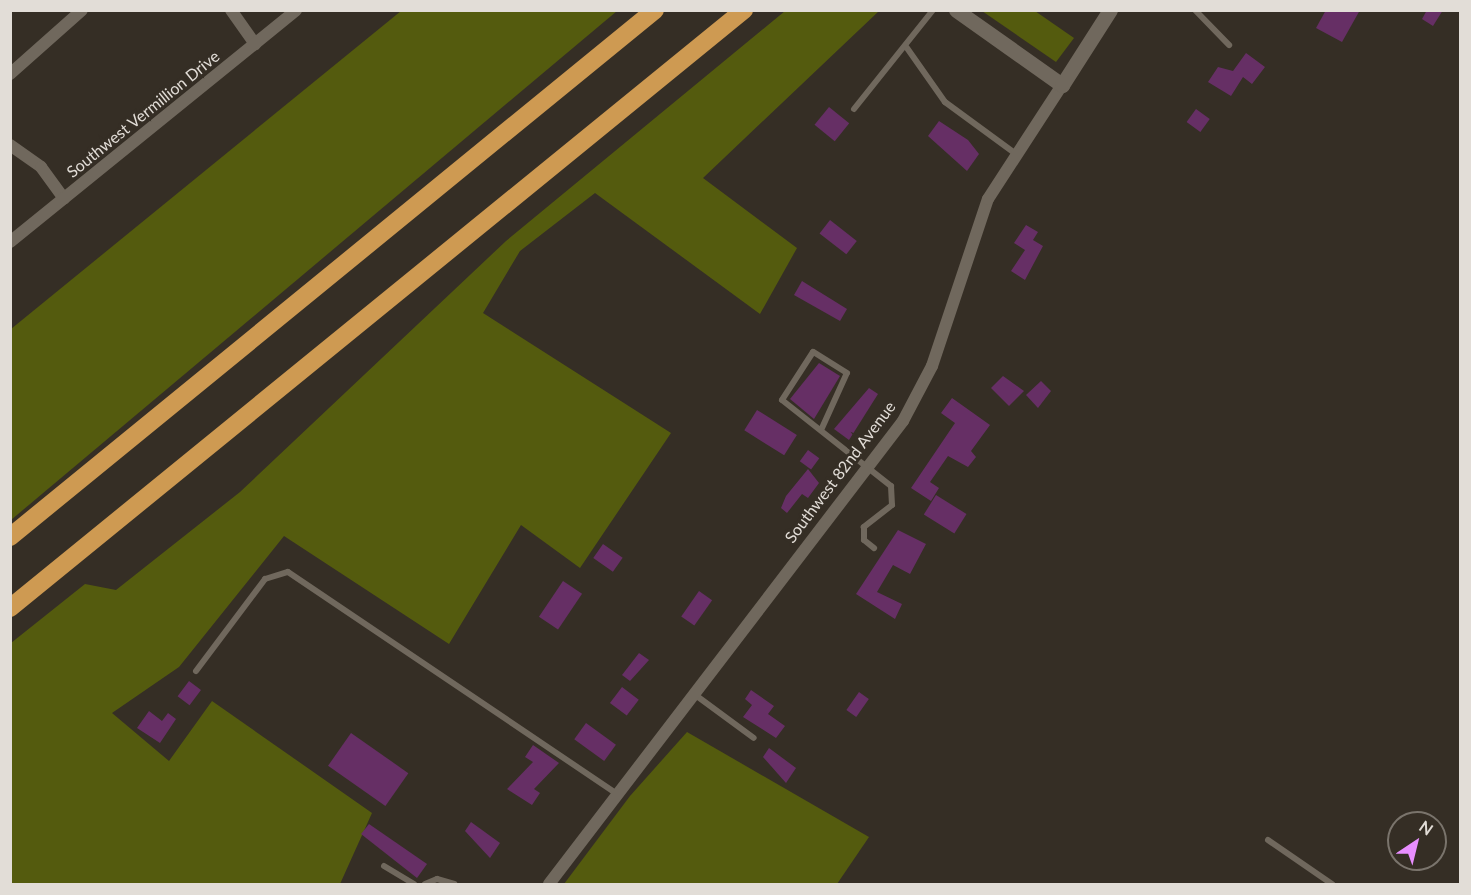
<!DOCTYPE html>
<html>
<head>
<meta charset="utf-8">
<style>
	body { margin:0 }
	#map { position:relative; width:1471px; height:895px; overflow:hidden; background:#352e25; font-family:Lato,sans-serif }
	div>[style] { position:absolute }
	.green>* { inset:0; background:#545b0e }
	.building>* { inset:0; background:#662f65; transform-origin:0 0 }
	.service>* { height:6px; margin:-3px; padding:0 3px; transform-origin:3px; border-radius:3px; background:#70685d }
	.minor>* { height:12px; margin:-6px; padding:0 6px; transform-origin:6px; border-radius:6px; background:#70685d }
	.tertiary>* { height:15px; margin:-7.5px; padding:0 7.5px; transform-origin:7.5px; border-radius:7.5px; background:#70685d }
	.motorway>* { height:18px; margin:-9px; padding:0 9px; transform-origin:9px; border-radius:9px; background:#ce9a52 }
	span { translate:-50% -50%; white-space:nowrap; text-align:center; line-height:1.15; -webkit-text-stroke:6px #352e25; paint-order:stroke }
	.street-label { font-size:16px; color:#e2ddd7 }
	.frame { position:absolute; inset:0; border:12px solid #e2ddd7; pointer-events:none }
	.north { position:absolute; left:1387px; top:811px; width:60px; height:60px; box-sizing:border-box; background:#352e25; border:2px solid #7a746c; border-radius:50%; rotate:35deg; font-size:16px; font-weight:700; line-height:24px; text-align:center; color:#e2ddd7 }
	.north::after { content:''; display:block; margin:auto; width:21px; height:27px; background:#e88eff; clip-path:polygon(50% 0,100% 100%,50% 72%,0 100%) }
</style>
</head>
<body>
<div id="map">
	<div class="green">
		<i style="clip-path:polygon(401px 11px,617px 11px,11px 520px,11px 329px)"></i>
		<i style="clip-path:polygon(785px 11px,879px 11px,703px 178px,797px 248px,760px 314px,595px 193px,520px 251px,483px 313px,671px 433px,580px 568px,521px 525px,449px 644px,284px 536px,179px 667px,112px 713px,169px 761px,212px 701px,372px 813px,340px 884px,11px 884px,11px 643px,85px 584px,116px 590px,240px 492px,506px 241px)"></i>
		<i style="clip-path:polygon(982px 11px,1035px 11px,1074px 38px,1056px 62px)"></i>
		<i style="clip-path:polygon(687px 732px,869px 837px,837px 884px,564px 884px,630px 796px)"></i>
	</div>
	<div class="building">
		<i style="clip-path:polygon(1326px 10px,1360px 10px,1342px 42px,1316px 28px)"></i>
		<i style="clip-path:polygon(1427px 10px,1443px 10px,1433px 26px,1422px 19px)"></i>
		<i style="clip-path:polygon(1246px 53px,1265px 67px,1252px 84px,1243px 77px,1231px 96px,1208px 82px,1218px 67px,1233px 71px)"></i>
		<i style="left:829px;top:107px;width:26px;height:23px;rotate:39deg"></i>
		<i style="left:1196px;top:109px;width:17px;height:16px;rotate:36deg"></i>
		<i style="clip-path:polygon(939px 121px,968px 140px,979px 154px,967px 171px,928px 136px)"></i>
		<i style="left:830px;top:220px;width:34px;height:17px;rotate:38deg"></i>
		<i style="clip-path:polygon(1026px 225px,1038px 232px,1033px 240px,1043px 246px,1025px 280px,1011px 271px,1025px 250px,1014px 243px)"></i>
		<i style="clip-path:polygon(802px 281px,847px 309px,840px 321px,794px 295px)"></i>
		<i style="clip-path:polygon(819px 363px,840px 376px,814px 419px,790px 399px)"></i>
		<i style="clip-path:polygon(1003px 376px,1024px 391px,1009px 406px,991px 388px)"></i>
		<i style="clip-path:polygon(1041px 381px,1051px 391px,1038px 408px,1026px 395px)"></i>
		<i style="clip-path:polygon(869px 388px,878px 394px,849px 440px,834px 429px)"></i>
		<i style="clip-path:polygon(952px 398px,990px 425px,971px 451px,976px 457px,968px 467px,948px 456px,930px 482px,939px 488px,931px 501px,911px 488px,955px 423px,941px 413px)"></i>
		<i style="left:757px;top:410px;width:47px;height:24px;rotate:32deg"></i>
		<i style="left:808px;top:450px;width:14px;height:14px;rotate:36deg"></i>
		<i style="clip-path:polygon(808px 469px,819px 483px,808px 498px,802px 494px,787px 513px,781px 508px,786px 496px)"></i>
		<i style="left:936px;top:495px;width:36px;height:23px;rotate:32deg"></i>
		<i style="clip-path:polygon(898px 530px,926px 544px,910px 574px,893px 565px,877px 592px,902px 604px,895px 619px,856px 594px)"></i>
		<i style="left:603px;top:544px;width:24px;height:17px;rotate:35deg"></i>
		<i style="left:563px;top:581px;width:23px;height:43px;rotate:34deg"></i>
		<i style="left:699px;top:591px;width:16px;height:31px;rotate:35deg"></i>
		<i style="clip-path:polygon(639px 653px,649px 660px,630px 681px,622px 675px)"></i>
		<i style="left:189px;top:681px;width:15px;height:19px;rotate:37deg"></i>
		<i style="left:622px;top:687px;width:21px;height:20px;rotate:37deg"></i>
		<i style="clip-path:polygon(751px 690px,774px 706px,768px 714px,785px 726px,776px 738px,743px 717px,752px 705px,745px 699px)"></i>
		<i style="left:859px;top:692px;width:12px;height:22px;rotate:35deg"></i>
		<i style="clip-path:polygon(149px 711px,162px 721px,168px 713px,176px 719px,160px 743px,137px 728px)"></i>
		<i style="left:586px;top:723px;width:37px;height:20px;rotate:36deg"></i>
		<i style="left:351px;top:733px;width:70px;height:40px;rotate:35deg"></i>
		<i style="clip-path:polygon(533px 745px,559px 763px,534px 789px,540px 793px,532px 805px,507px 789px,533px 762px,525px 757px)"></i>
		<i style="clip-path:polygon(769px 748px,796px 768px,786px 783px,763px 757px)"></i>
		<i style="clip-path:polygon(471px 822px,500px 843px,490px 858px,465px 831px)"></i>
		<i style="clip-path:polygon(369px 824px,427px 864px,417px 878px,361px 834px)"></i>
	</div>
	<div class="service">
		<i style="left:1195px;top:10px;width:49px;rotate:45.8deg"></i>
		<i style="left:907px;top:48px;width:66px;rotate:54.9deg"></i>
		<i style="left:945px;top:102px;width:88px;rotate:36.2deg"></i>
		<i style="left:854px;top:109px;width:127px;rotate:-51.4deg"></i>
		<i style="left:822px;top:428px;width:60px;rotate:-65.6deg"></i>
		<i style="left:847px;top:373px;width:40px;rotate:-148deg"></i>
		<i style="left:813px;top:352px;width:57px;rotate:122.9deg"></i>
		<i style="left:782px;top:400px;width:139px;rotate:38.3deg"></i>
		<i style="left:891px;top:486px;width:19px;rotate:87deg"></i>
		<i style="left:892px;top:505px;width:36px;rotate:142deg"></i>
		<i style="left:864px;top:527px;width:13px;rotate:90deg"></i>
		<i style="left:864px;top:540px;width:13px;rotate:39deg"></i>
		<i style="left:196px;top:671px;width:115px;rotate:-53.1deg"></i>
		<i style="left:265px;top:579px;width:24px;rotate:-17deg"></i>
		<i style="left:288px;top:572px;width:397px;rotate:34deg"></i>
		<i style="left:694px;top:694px;width:74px;rotate:36.3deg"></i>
		<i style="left:1268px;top:840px;width:78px;rotate:34.5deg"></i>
		<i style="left:384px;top:866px;width:35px;rotate:31deg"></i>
		<i style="left:425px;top:884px;width:13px;rotate:-23deg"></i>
		<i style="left:437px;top:879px;width:18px;rotate:16deg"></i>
	</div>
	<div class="minor">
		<i style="left:231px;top:10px;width:42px;rotate:54.8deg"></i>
		<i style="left:10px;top:74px;width:96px;rotate:-41.6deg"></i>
		<i style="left:10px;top:145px;width:38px;rotate:35deg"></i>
		<i style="left:41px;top:167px;width:39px;rotate:54deg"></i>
		<i style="left:10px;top:242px;width:368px;rotate:-39deg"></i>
		<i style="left:549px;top:884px;width:583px;rotate:-52.6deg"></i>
		<i style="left:903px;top:421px;width:62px;rotate:-62.2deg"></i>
		<i style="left:932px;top:366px;width:176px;rotate:-71.5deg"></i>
		<i style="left:988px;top:199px;width:136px;rotate:-57deg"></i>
	</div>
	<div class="tertiary">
		<i style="left:956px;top:10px;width:130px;rotate:35.3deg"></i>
		<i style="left:1062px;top:85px;width:89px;rotate:-57.4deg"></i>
	</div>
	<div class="motorway">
		<i style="left:10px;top:537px;width:833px;rotate:-39.25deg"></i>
		<i style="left:10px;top:608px;width:947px;rotate:-39.17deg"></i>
	</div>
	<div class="street-label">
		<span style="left:143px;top:114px;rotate:-39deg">Southwest Vermillion Drive</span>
		<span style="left:840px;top:472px;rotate:-53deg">Southwest 82nd Avenue</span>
	</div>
	<div class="frame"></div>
	<div class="north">N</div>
</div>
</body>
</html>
